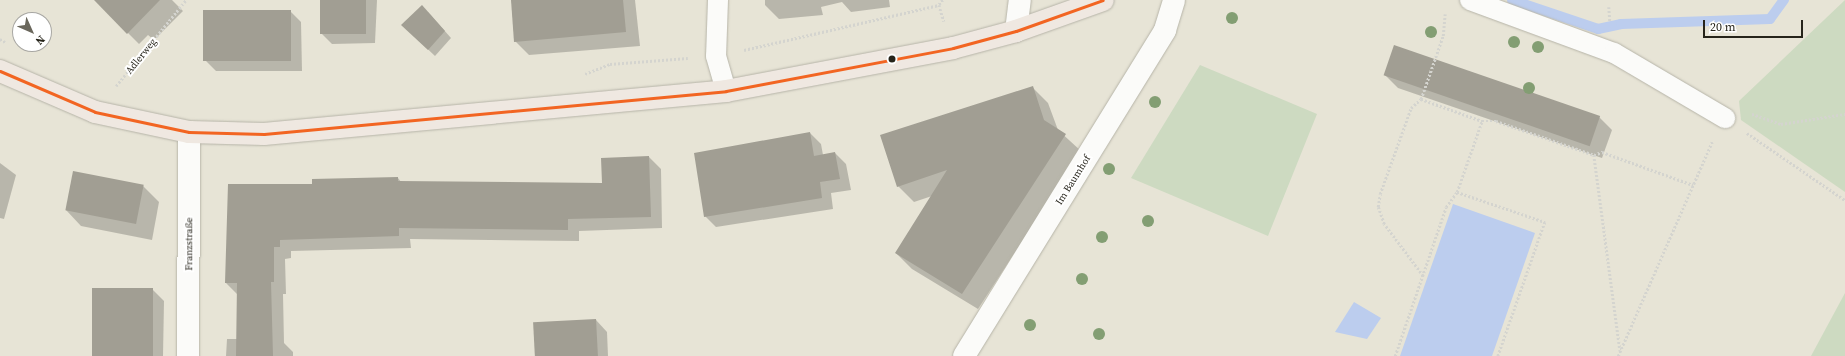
<!DOCTYPE html>
<html>
<head>
<meta charset="utf-8">
<style>
	body { margin:0 }
	#map { position:relative; width:1845px; height:356px; overflow:hidden; background:#e7e4d6; font-family:"Source Serif 4",serif }
	div>[style] { position:absolute }
	.green>* { inset:0; background:#cddac1 }
	.water>* { inset:0; background:#bccdee }
	.shadow>* { inset:0; background:#0003 }
	.stream>* { height:10px; margin:-5px; padding:0 5px; transform-origin:5px; border-radius:5px; background:#bccdee }
	.building>* { inset:0; background:#a19e93; transform-origin:0 0 }
	.path>* { height:2.5px; margin-top:-1.25px; transform-origin:0; background:repeating-linear-gradient(90deg,#d4d4cf 0 2px,transparent 0 4px) }
	.roads { filter:drop-shadow(0 0 1px #b6b4a8) drop-shadow(0 0 1px #b6b4a8) }
	.lane>* { height:20px; margin:-10px; padding:0 10px; transform-origin:10px; border-radius:10px; background:#fbfbf9 }
	.street>* { height:22px; margin:-11px; padding:0 11px; transform-origin:11px; border-radius:11px; background:#fbfbf9 }
	.primary>* { height:22px; margin:-11px; padding:0 11px; transform-origin:11px; border-radius:11px; background:#efe8e1 }
	.bus-1>* { height:3px; margin:-1.5px; padding:0 1.5px; transform-origin:1.5px; border-radius:1.5px; background:#f26522 }
	.trees>* { width:12px; height:12px; margin:-6px; border-radius:50%; background:#839e73 }
	.dots>* { width:11px; height:11px; translate:-50% -50%; box-sizing:border-box; border:2px solid #fff; border-radius:50% }
	span { translate:-50% -50%; white-space:nowrap; text-align:center; line-height:1.15; -webkit-text-stroke:4px #fff; paint-order:stroke }
	.street-label { font-size:10px; color:#26241a }
	.north { position:absolute; left:12px; top:12px; width:40px; height:40px; box-sizing:border-box; background:#fff; border:1px solid #a8a7a3; border-radius:50%; rotate:135deg; font-size:11px; font-weight:700; line-height:16px; text-align:center; color:#26241a }
	.north::after { content:''; display:block; margin:auto; width:14px; height:18px; background:#6a675c; clip-path:polygon(50% 0,100% 100%,50% 72%,0 100%) }
	.scale { position:absolute; left:1703px; top:20px; width:100px; height:18px; box-sizing:border-box; border:2px solid #26241a; border-top:0; padding-left:5px; font-size:12px; line-height:14px; white-space:nowrap; color:#26241a; -webkit-text-stroke:3px #fff; paint-order:stroke }
</style>
</head>
<body>
<div id="map">
	<div class="green">
		<i style="clip-path:polygon(1845px 0,1845px 192px,1741px 120px,1739px 101px)"></i>
		<i style="clip-path:polygon(1200px 65px,1317px 114px,1268px 236px,1131px 178px)"></i>
		<i style="clip-path:polygon(1845px 293px,1845px 356px,1811px 356px)"></i>
	</div>
	<div class="water">
		<i style="clip-path:polygon(1453px 204px,1535px 233px,1492px 356px,1400px 356px)"></i>
		<i style="clip-path:polygon(1354px 302px,1381px 318px,1367px 339px,1335px 332px)"></i>
	</div>
	<div class="shadow">
		<i style="clip-path:polygon(95px 0,172px 0,183px 11px,154px 40px,148px 35px,139px 44px)"></i>
		<i style="clip-path:polygon(321px 0,377px 0,375px 43px,332px 44px,321px 33px)"></i>
		<i style="clip-path:polygon(512px 0,635px 0,640px 46px,529px 55px,515px 41px)"></i>
		<i style="clip-path:polygon(765px 0,889px 0,890px 7px,851px 12px,842px 2px,821px 7px,823px 15px,779px 19px,765px 5px)"></i>
		<i style="clip-path:polygon(290px 11px,301px 22px,302px 71px,216px 71px,205px 60px)"></i>
		<i style="clip-path:polygon(428px 12px,451px 38px,435px 56px,402px 25px)"></i>
		<i style="clip-path:polygon(1385px 75px,1599px 117px,1612px 130px,1602px 158px,1398px 88px)"></i>
		<i style="clip-path:polygon(1032px 87px,1048px 103px,1058px 130px,1081px 151px,978px 309px,912px 269px,896px 253px,932px 196px,914px 202px,898px 186px)"></i>
		<i style="clip-path:polygon(810px 133px,821px 144px,823px 155px,835px 153px,846px 164px,851px 190px,831px 193px,833px 209px,716px 227px,705px 216px)"></i>
		<i style="clip-path:polygon(649px 157px,661px 169px,662px 228px,579px 231px,579px 241px,410px 239px,411px 248px,291px 251px,291px 258px,285px 259px,286px 294px,283px 294px,284px 343px,293px 352px,293px 356px,226px 356px,227px 339px,237px 339px,237px 294px,226px 283px,313px 185px,398px 178px,401px 182px,603px 184px)"></i>
		<i style="clip-path:polygon(0 163px,16px 175px,4px 219px,0 218px)"></i>
		<i style="clip-path:polygon(143px 186px,159px 202px,152px 240px,81px 226px,66px 210px)"></i>
		<i style="clip-path:polygon(152px 289px,164px 301px,163px 356px,92px 356px)"></i>
		<i style="clip-path:polygon(596px 320px,607px 332px,608px 356px,535px 356px)"></i>
	</div>
	<div class="stream">
		<i style="left:1512px;top:0;width:91px;rotate:18.6deg"></i>
		<i style="left:1598px;top:29px;width:24px;rotate:-12deg"></i>
		<i style="left:1621px;top:24px;width:149px;rotate:-1.9deg"></i>
		<i style="left:1770px;top:19px;width:24px;rotate:-54deg"></i>
	</div>
	<div class="building">
		<i style="clip-path:polygon(94px 0,160px 0,127px 34px)"></i>
		<i style="left:320px;top:0;width:46px;height:34px"></i>
		<i style="clip-path:polygon(511px 0,623px 0,626px 32px,514px 42px)"></i>
		<i style="clip-path:polygon(422px 5px,445px 31px,428px 50px,401px 25px)"></i>
		<i style="left:203px;top:10px;width:88px;height:51px"></i>
		<i style="left:1394px;top:45px;width:218px;height:32px;rotate:19deg"></i>
		<i style="clip-path:polygon(1033px 86px,1044px 120px,1066px 134px,962px 294px,895px 253px,947px 170px,897px 187px,880px 135px)"></i>
		<i style="clip-path:polygon(810px 132px,814px 156px,835px 152px,840px 179px,820px 182px,822px 198px,704px 217px,694px 153px)"></i>
		<i style="clip-path:polygon(649px 156px,651px 217px,568px 219px,568px 230px,399px 228px,399px 236px,280px 240px,280px 247px,274px 247px,274px 282px,271px 282px,273px 356px,236px 356px,237px 283px,225px 283px,228px 184px,312px 184px,312px 179px,398px 177px,398px 181px,602px 183px,601px 158px)"></i>
		<i style="left:73px;top:171px;width:72px;height:40px;rotate:11deg"></i>
		<i style="left:92px;top:288px;width:61px;height:68px"></i>
		<i style="left:596px;top:319px;width:37px;height:63px;rotate:87deg"></i>
	</div>
	<div class="path">
		<i style="left:943px;top:0;width:6px;rotate:129deg"></i>
		<i style="left:939px;top:5px;width:17px;rotate:73deg"></i>
		<i style="left:1609px;top:7px;width:14px;rotate:86deg"></i>
		<i style="left:0;top:39px;width:6px;rotate:31deg"></i>
		<i style="left:744px;top:50px;width:200px;rotate:-13deg"></i>
		<i style="left:585px;top:74px;width:27px;rotate:-22deg"></i>
		<i style="left:610px;top:64px;width:78px;rotate:-4.4deg"></i>
		<i style="left:116px;top:86px;width:111px;rotate:-50.9deg"></i>
		<i style="left:1421px;top:99px;width:65px;rotate:19.8deg"></i>
		<i style="left:1482px;top:121px;width:14px"></i>
		<i style="left:1496px;top:121px;width:104px;rotate:19.1deg"></i>
		<i style="left:1594px;top:155px;width:197px;rotate:82.4deg"></i>
		<i style="left:1752px;top:114px;width:31px;rotate:19deg"></i>
		<i style="left:1781px;top:124px;width:65px;rotate:-8.9deg"></i>
		<i style="left:1747px;top:133px;width:119px;rotate:34.4deg"></i>
		<i style="left:1594px;top:155px;width:9px;rotate:-21deg"></i>
		<i style="left:1602px;top:152px;width:97px;rotate:19.9deg"></i>
		<i style="left:1457px;top:192px;width:93px;rotate:18.8deg"></i>
		<i style="left:1545px;top:222px;width:142px;rotate:109.3deg"></i>
		<i style="left:1423px;top:276px;width:65px;rotate:-126.9deg"></i>
		<i style="left:1384px;top:224px;width:18px;rotate:-109deg"></i>
		<i style="left:1378px;top:207px;width:13px;rotate:-81deg"></i>
		<i style="left:1380px;top:194px;width:91px;rotate:-70.2deg"></i>
		<i style="left:1411px;top:108px;width:13px;rotate:-42deg"></i>
		<i style="left:1421px;top:99px;width:67px;rotate:-70.8deg"></i>
		<i style="left:1443px;top:36px;width:22px;rotate:-85deg"></i>
		<i style="left:1395px;top:356px;width:157px;rotate:-71.1deg"></i>
		<i style="left:1446px;top:207px;width:19px;rotate:-54deg"></i>
		<i style="left:1457px;top:192px;width:75px;rotate:-70.6deg"></i>
		<i style="left:1618px;top:356px;width:234px;rotate:-66.3deg"></i>
	</div>
	<div class="roads">
		<div class="lane">
			<i style="left:718px;top:0;width:56px;rotate:92deg"></i>
			<i style="left:716px;top:56px;width:36px;rotate:74deg"></i>
			<i style="left:1470px;top:0;width:153px;rotate:20.2deg"></i>
			<i style="left:1614px;top:53px;width:129px;rotate:30.4deg"></i>
		</div>
		<div class="street">
			<i style="left:1016px;top:31px;width:31px;rotate:-83deg"></i>
			<i style="left:188px;top:356px;width:224px;rotate:-89.7deg"></i>
			<i style="left:964px;top:356px;width:383px;rotate:-58.3deg"></i>
			<i style="left:1165px;top:30px;width:31px;rotate:-73deg"></i>
		</div>
		<div class="primary">
			<i style="left:0;top:71px;width:103px;rotate:23.3deg"></i>
			<i style="left:95px;top:112px;width:96px;rotate:12deg"></i>
			<i style="left:189px;top:132px;width:75px;rotate:1.5deg"></i>
			<i style="left:264px;top:134px;width:464px;rotate:-5.3deg"></i>
			<i style="left:726px;top:91px;width:231px;rotate:-10.7deg"></i>
			<i style="left:953px;top:48px;width:65px;rotate:-15.1deg"></i>
			<i style="left:1016px;top:31px;width:92px;rotate:-19.6deg"></i>
		</div>
	</div>
	<div class="bus-1">
		<i style="left:0;top:71px;width:103px;rotate:23.3deg"></i>
		<i style="left:95px;top:112px;width:96px;rotate:12deg"></i>
		<i style="left:189px;top:132px;width:75px;rotate:1.5deg"></i>
		<i style="left:264px;top:134px;width:464px;rotate:-5.3deg"></i>
		<i style="left:726px;top:91px;width:231px;rotate:-10.7deg"></i>
		<i style="left:953px;top:48px;width:65px;rotate:-15.1deg"></i>
		<i style="left:1016px;top:31px;width:92px;rotate:-19.6deg"></i>
	</div>
	<div class="trees">
		<i style="left:1232px;top:18px"></i>
		<i style="left:1431px;top:32px"></i>
		<i style="left:1514px;top:42px"></i>
		<i style="left:1538px;top:47px"></i>
		<i style="left:1529px;top:88px"></i>
		<i style="left:1155px;top:102px"></i>
		<i style="left:1109px;top:169px"></i>
		<i style="left:1148px;top:221px"></i>
		<i style="left:1102px;top:237px"></i>
		<i style="left:1082px;top:279px"></i>
		<i style="left:1030px;top:325px"></i>
		<i style="left:1099px;top:334px"></i>
	</div>
	<div class="dots">
		<i style="left:892px;top:59px;background:#26241a"></i>
	</div>
	<div class="street-label">
		<span style="left:141px;top:56px;rotate:-51deg">Adlerweg</span>
		<span style="left:1073px;top:180px;rotate:-58deg">Im Baumhof</span>
		<span style="left:189px;top:244px;rotate:-90deg">Franzstraße</span>
	</div>
	<div class="north">N</div>
	<div class="scale">20 m</div>
</div>
</body>
</html>
